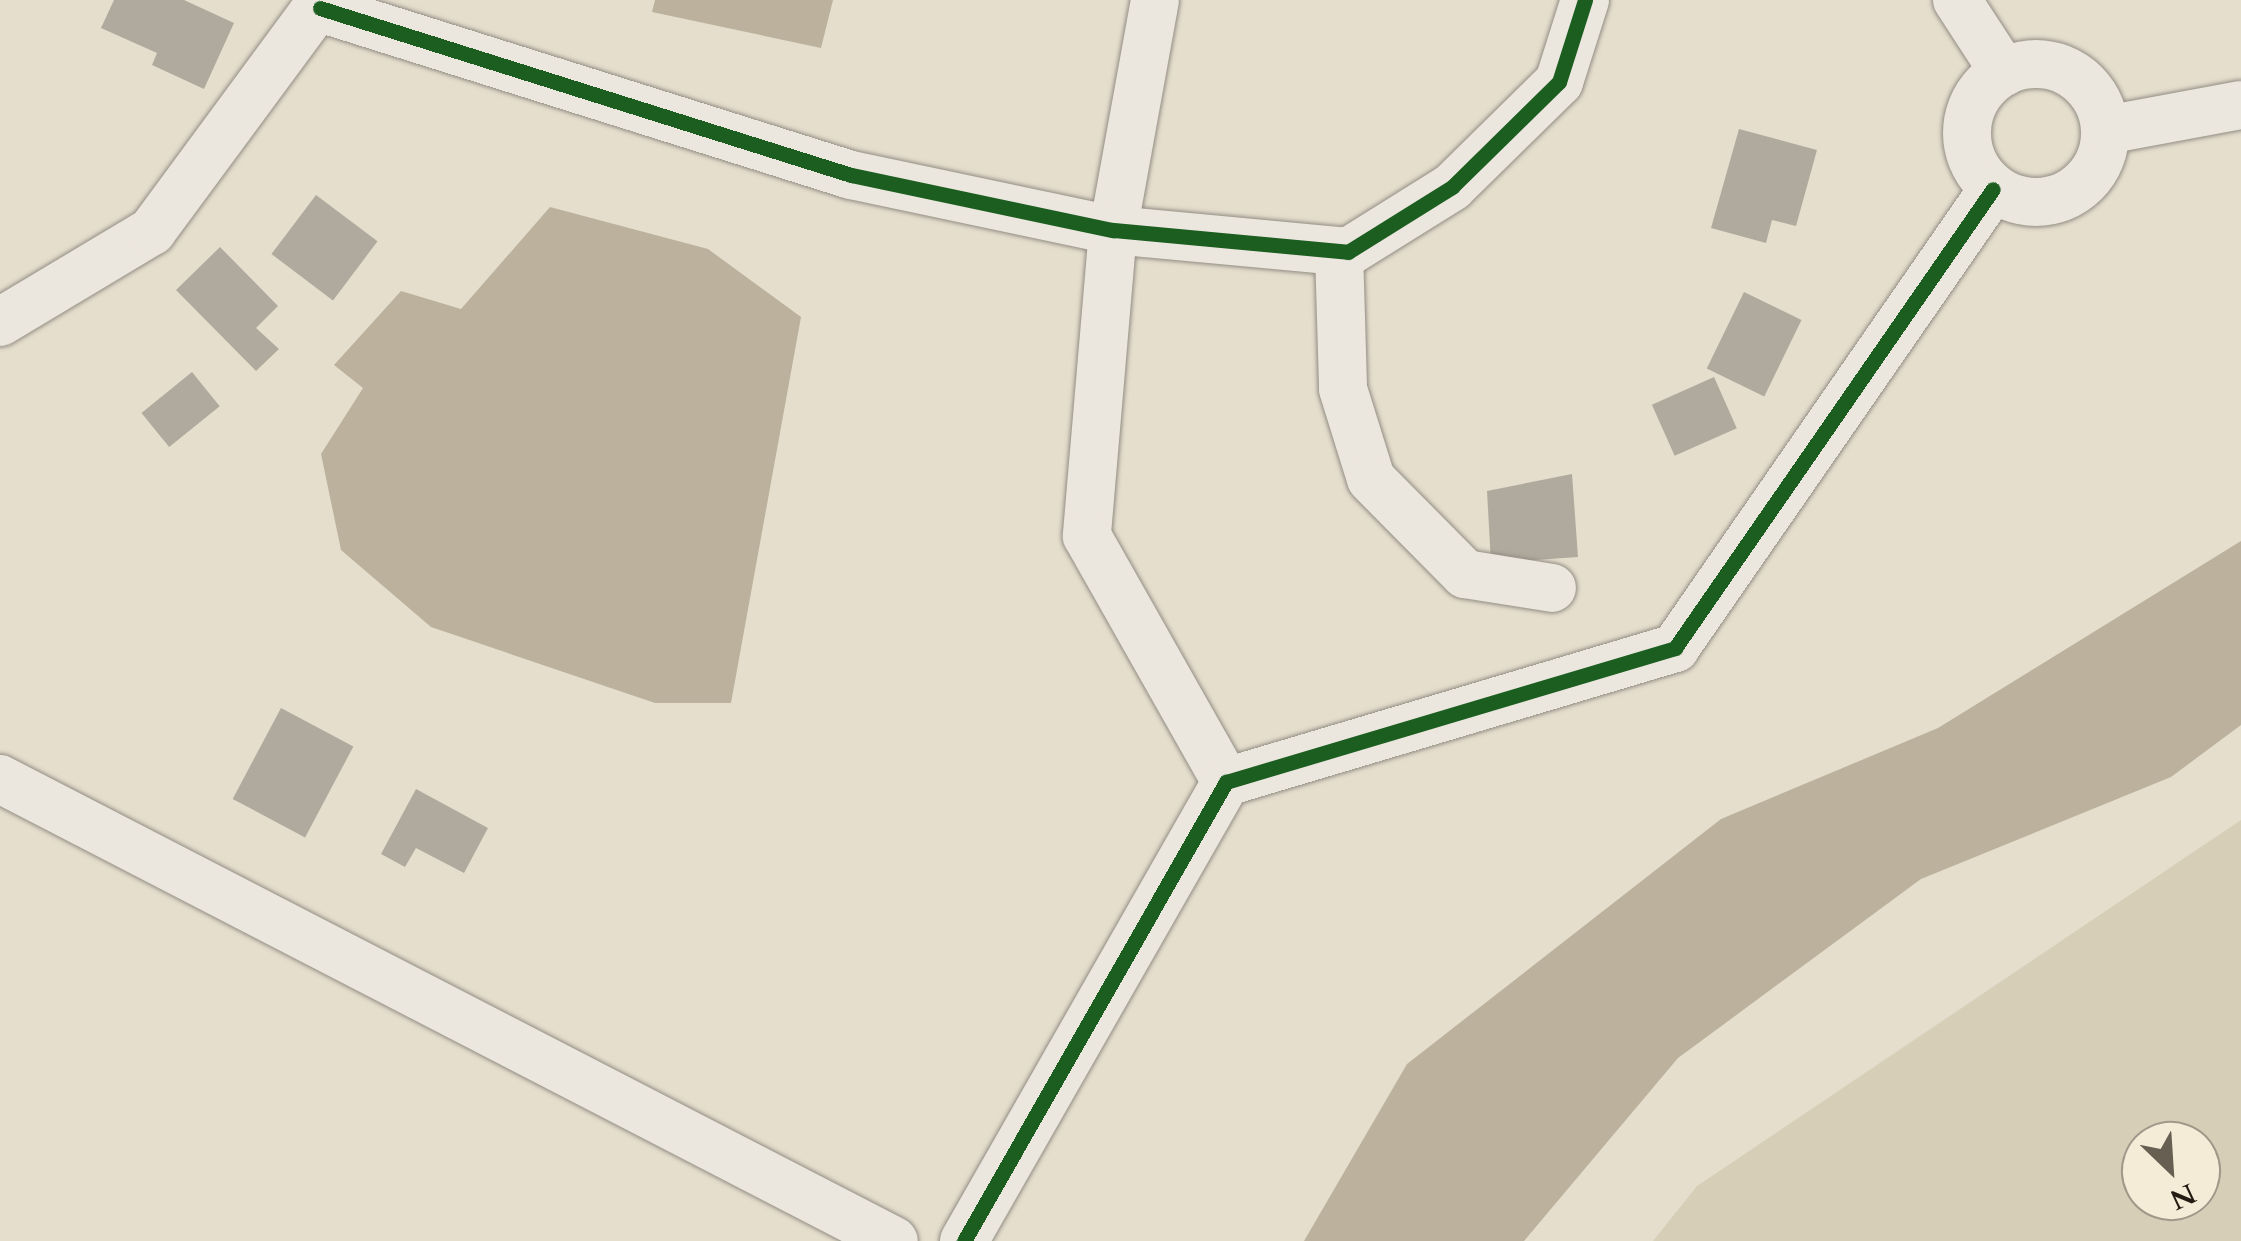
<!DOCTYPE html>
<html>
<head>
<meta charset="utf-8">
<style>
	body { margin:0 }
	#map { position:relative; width:2241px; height:1241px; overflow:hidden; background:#e5decd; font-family:Cardo,serif }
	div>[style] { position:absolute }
	.green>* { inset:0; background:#d7ceb7 }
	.water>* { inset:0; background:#bcb19c }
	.building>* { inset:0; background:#b0aa9e; transform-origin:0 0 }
	.roads { filter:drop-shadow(0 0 2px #928d83) drop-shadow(0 0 2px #928d83) }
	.minor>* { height:48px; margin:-24px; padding:0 24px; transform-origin:24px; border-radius:24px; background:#ebe6de }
	.minor>.ring { margin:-24px; padding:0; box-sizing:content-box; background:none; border:48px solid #ebe6de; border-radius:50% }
	.cycleway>* { height:15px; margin:-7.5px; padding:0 7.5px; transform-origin:7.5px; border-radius:7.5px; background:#1b5e20 }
	span { translate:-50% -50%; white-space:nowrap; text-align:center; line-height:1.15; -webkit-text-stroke:8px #f5ecd8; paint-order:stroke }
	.north { position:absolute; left:2121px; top:1121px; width:100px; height:100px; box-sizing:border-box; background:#f5ecd8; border:2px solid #a19889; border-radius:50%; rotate:155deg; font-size:28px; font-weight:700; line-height:40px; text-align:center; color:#241b12 }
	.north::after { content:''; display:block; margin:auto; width:35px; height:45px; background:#685f53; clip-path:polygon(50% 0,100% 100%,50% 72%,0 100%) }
</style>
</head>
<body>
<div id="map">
	<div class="green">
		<i style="clip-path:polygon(evenodd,2241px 820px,2241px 1241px,1653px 1241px,1697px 1186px,2241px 820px,2141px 1141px,2201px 1141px,2201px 1201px,2141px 1201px,2141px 1141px)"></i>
	</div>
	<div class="water">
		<i style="clip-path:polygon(655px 0,833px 0,821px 48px,652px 12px)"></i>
		<i style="clip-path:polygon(550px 207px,708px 249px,801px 317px,731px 703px,655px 703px,431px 627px,341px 550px,321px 454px,363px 388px,334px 365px,401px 291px,461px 309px)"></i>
		<i style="clip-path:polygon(2241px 541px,2241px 725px,2171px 777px,1921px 879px,1678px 1058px,1524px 1241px,1304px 1241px,1407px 1064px,1721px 819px,1938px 728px)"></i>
	</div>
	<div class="building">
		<i style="clip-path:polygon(114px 0,184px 0,234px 23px,204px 89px,152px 65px,157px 53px,101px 28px)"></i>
		<i style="clip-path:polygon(1739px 129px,1817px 150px,1796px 226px,1772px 220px,1766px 243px,1711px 228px)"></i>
		<i style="left:316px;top:195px;width:77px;height:74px;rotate:37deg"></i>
		<i style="clip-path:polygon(220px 247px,278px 306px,256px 328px,279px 349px,256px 371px,176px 290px)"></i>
		<i style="left:1744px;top:292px;width:64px;height:85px;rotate:26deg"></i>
		<i style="left:192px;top:372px;width:44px;height:65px;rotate:51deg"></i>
		<i style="left:1714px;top:377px;width:56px;height:68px;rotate:66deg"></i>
		<i style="clip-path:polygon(1572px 474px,1578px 557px,1491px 563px,1487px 491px)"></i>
		<i style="left:281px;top:708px;width:82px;height:103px;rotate:28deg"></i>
		<i style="clip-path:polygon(416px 789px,488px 828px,464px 873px,416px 848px,405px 867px,381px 854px)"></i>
	</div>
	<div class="roads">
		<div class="minor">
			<i style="left:1155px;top:0;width:234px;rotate:100.3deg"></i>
			<i style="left:1113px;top:230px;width:307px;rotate:94.9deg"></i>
			<i style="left:1087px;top:536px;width:283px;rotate:60.5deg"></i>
			<i style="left:1957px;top:0;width:86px;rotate:56.9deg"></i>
			<i style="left:320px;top:8px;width:557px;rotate:17.46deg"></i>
			<i style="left:851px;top:175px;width:268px;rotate:11.9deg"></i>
			<i style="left:1113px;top:230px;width:236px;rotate:5.3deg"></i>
			<i style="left:1348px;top:252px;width:123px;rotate:-32deg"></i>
			<i style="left:1452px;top:187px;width:150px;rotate:-44.5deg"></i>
			<i style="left:1559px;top:82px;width:86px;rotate:-72.4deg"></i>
			<i class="ring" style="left:1967px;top:64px;width:90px;height:90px"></i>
			<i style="left:2106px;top:130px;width:137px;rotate:-10.5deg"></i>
			<i style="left:1339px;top:251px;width:138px;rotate:88.3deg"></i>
			<i style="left:1343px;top:389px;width:94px;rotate:72.7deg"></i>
			<i style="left:1371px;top:479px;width:134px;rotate:45.3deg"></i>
			<i style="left:1465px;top:574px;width:88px;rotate:9.1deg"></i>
			<i style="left:0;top:322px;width:177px;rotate:-30.9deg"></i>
			<i style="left:152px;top:231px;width:287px;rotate:-53.6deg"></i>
			<i style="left:0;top:779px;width:1006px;rotate:27.33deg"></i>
			<i style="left:964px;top:1241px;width:529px;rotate:-60.28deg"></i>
			<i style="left:1226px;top:782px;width:469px;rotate:-16.6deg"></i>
			<i style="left:1675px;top:648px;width:558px;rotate:-55.29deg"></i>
		</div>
	</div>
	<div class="cycleway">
		<i style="left:320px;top:8px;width:557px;rotate:17.46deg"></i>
		<i style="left:851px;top:175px;width:268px;rotate:11.9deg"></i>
		<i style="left:1113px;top:230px;width:236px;rotate:5.3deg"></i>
		<i style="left:1348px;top:252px;width:123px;rotate:-32deg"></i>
		<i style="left:1452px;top:187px;width:150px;rotate:-44.5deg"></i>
		<i style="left:1559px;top:82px;width:86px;rotate:-72.4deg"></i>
		<i style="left:964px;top:1241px;width:529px;rotate:-60.28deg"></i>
		<i style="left:1226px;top:782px;width:469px;rotate:-16.6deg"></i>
		<i style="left:1675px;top:648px;width:558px;rotate:-55.29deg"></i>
	</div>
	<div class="north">N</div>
</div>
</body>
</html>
